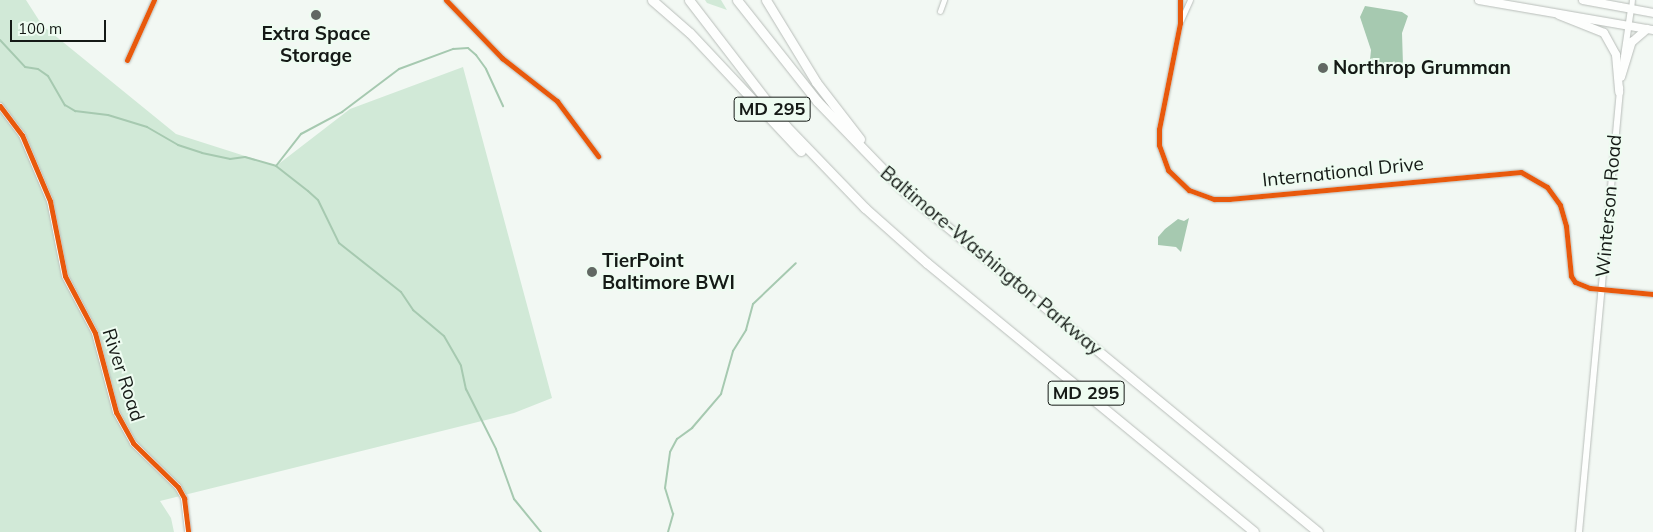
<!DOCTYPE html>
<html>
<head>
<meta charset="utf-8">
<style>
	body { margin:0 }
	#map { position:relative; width:1653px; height:532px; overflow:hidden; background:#f2f8f3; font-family:Mulish,sans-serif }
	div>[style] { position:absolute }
	.green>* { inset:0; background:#d1e9d7 }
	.water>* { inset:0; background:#a6c9b0 }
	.stream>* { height:2px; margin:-1px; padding:0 1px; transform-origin:1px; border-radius:1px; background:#a6c9b0 }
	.roads { filter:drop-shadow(0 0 1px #b8bdb9) drop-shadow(0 0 1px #b8bdb9) }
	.minor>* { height:5px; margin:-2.5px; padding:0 2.5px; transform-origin:2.5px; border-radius:2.5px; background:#fdfefd }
	.tertiary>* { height:6px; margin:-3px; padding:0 3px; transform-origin:3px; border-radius:3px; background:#fdfefd }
	.secondary>* { height:8px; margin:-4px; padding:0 4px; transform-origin:4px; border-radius:4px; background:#fdfefd }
	.motorway>* { height:9px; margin:-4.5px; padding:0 4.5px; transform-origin:4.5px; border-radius:4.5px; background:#fdfefd }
	.cycleway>* { height:5px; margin:-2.5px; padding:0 2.5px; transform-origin:2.5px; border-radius:2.5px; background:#e8590c }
	.dots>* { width:14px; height:14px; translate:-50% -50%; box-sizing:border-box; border:2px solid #eefcf1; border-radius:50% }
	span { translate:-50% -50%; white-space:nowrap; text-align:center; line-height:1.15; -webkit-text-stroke:4px #eefcf1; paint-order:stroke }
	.shield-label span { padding:1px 4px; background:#eefcf1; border:1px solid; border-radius:4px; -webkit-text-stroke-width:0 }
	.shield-label { font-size:18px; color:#151a16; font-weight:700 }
	.poi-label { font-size:19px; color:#151a16; font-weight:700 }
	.left { translate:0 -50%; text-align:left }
	.street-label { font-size:19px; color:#151a16 }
	.scale { position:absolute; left:10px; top:20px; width:96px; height:22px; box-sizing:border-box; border:2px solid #151a16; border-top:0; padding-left:6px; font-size:15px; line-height:18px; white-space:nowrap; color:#151a16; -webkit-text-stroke:4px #eefcf1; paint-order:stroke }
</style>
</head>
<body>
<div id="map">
	<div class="green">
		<i style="clip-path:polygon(0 0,26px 0,42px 25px,176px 134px,276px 166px,350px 109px,463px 67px,552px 398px,514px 413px,160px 501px,171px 518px,174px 532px,0 532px)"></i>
		<i style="clip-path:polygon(705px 0,721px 0,727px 10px,707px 3px)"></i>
	</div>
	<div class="water">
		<i style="clip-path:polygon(1365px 6px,1402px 12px,1408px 16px,1402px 33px,1403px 65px,1369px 70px,1371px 50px,1360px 17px)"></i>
		<i style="clip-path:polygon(1189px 218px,1181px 252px,1176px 247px,1158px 245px,1158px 237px,1165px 229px,1178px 219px,1184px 221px)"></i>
	</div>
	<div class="stream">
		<i style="left:0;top:40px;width:37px;rotate:47deg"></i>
		<i style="left:25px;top:67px;width:13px;rotate:9deg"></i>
		<i style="left:38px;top:69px;width:12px;rotate:35deg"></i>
		<i style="left:48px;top:76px;width:34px;rotate:60deg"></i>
		<i style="left:65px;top:105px;width:12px;rotate:31deg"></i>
		<i style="left:75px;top:111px;width:33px;rotate:7deg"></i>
		<i style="left:108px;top:115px;width:41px;rotate:17.1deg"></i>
		<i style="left:147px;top:127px;width:36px;rotate:30deg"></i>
		<i style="left:178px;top:145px;width:25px;rotate:18deg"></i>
		<i style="left:202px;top:153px;width:29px;rotate:12deg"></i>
		<i style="left:230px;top:159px;width:15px;rotate:-8deg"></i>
		<i style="left:245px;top:157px;width:32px;rotate:16deg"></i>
		<i style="left:276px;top:166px;width:41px;rotate:38deg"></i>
		<i style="left:308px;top:191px;width:13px;rotate:42deg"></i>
		<i style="left:318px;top:200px;width:48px;rotate:64deg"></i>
		<i style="left:339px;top:243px;width:79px;rotate:38.3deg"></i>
		<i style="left:401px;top:292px;width:22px;rotate:56deg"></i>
		<i style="left:413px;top:310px;width:40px;rotate:40deg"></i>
		<i style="left:444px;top:336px;width:34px;rotate:60deg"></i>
		<i style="left:461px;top:366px;width:24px;rotate:78deg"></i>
		<i style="left:466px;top:389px;width:67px;rotate:63.4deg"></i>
		<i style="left:496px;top:449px;width:53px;rotate:70.2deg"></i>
		<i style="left:514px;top:499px;width:43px;rotate:50.7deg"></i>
		<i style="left:276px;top:166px;width:41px;rotate:-52deg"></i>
		<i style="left:301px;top:134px;width:47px;rotate:-28.2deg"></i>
		<i style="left:342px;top:112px;width:71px;rotate:-37deg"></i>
		<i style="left:399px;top:69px;width:58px;rotate:-20.3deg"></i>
		<i style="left:453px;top:49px;width:15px;rotate:-4deg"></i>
		<i style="left:468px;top:48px;width:11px;rotate:41deg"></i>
		<i style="left:476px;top:55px;width:17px;rotate:54deg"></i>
		<i style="left:486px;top:69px;width:41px;rotate:65.3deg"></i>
		<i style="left:668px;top:532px;width:19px;rotate:-74deg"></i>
		<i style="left:673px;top:514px;width:27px;rotate:-107deg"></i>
		<i style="left:665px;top:488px;width:36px;rotate:-82deg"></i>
		<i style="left:670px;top:452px;width:15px;rotate:-62deg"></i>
		<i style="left:677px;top:439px;width:19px;rotate:-36deg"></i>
		<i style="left:692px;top:428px;width:45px;rotate:-49.5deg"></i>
		<i style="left:721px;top:394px;width:45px;rotate:-74.4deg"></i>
		<i style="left:733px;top:351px;width:25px;rotate:-58deg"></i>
		<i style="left:746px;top:330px;width:27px;rotate:-75deg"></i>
		<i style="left:753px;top:304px;width:59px;rotate:-43.6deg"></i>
	</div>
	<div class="roads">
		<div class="minor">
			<i style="left:446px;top:0;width:81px;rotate:46deg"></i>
			<i style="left:502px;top:58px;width:70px;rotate:38deg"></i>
			<i style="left:557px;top:101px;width:69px;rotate:53.3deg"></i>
			<i style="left:1180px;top:0;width:23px;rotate:90deg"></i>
			<i style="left:1180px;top:23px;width:108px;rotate:101.2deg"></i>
			<i style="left:1159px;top:129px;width:16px;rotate:90deg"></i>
			<i style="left:1159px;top:145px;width:27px;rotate:70deg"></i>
			<i style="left:1168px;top:170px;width:29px;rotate:44deg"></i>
			<i style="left:1189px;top:190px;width:27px;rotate:20deg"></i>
			<i style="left:1214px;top:199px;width:15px"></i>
			<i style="left:1229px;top:199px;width:293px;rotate:-5.3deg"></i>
			<i style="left:1521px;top:172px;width:30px;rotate:30deg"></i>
			<i style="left:1547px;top:187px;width:22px;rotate:54deg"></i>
			<i style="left:1560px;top:205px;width:22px;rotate:74deg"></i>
			<i style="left:1566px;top:226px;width:50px;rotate:84.3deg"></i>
			<i style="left:1571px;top:276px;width:7px;rotate:56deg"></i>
			<i style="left:1575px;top:282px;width:16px;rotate:22deg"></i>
			<i style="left:1590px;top:288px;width:63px;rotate:5.4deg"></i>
			<i style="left:1631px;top:9px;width:9px;rotate:-84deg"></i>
			<i style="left:940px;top:11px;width:12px;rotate:-70deg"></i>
			<i style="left:1181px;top:20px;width:22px;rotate:-66deg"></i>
			<i style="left:127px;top:60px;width:66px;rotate:-65.8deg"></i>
		</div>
		<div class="tertiary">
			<i style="left:1623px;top:63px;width:55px;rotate:-81.6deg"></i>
			<i style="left:0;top:106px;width:36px;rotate:53deg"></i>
			<i style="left:22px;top:135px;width:72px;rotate:67deg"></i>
			<i style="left:50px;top:201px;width:76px;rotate:78.7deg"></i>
			<i style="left:65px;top:276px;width:64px;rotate:62.2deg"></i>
			<i style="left:95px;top:333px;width:82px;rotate:75.1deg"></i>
			<i style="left:116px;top:412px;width:35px;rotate:61deg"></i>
			<i style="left:133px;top:443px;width:63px;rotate:44.4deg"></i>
			<i style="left:178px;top:487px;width:13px;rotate:61deg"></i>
			<i style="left:184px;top:498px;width:34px;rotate:83deg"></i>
			<i style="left:1579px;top:532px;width:446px;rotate:-84.7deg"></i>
		</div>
		<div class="secondary">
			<i style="left:1479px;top:0;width:177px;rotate:9.8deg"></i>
			<i style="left:1583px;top:0;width:71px;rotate:10.5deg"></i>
			<i style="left:1559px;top:15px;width:48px;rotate:21.8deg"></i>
			<i style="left:1604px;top:33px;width:25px;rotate:61deg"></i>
			<i style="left:1616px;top:55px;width:37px;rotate:85deg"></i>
			<i style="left:1621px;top:77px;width:37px;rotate:-73deg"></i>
			<i style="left:1632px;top:42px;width:20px;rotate:-41deg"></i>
		</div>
		<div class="motorway">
			<i style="left:652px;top:0;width:50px;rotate:41deg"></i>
			<i style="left:690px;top:33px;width:162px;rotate:46.8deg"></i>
			<i style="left:689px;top:0;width:159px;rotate:52.4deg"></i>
			<i style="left:786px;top:126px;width:114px;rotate:46.1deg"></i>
			<i style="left:865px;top:208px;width:83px;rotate:41.6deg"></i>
			<i style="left:927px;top:263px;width:423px;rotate:39.4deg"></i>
			<i style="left:737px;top:0;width:129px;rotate:51.6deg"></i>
			<i style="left:817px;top:101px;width:127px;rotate:46deg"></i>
			<i style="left:905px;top:192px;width:535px;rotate:39.46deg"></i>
			<i style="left:766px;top:0;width:96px;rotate:58.6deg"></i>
			<i style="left:816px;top:82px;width:72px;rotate:52.3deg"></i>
		</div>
	</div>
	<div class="cycleway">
		<i style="left:446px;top:0;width:81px;rotate:46deg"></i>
		<i style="left:502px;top:58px;width:70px;rotate:38deg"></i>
		<i style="left:557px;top:101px;width:69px;rotate:53.3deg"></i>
		<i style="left:1180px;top:0;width:23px;rotate:90deg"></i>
		<i style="left:1180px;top:23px;width:108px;rotate:101.2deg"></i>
		<i style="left:1159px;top:129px;width:16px;rotate:90deg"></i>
		<i style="left:1159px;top:145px;width:27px;rotate:70deg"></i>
		<i style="left:1168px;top:170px;width:29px;rotate:44deg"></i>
		<i style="left:1189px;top:190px;width:27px;rotate:20deg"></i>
		<i style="left:1214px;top:199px;width:15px"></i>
		<i style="left:1229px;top:199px;width:293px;rotate:-5.3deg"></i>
		<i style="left:1521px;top:172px;width:30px;rotate:30deg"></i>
		<i style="left:1547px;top:187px;width:22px;rotate:54deg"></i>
		<i style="left:1560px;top:205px;width:22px;rotate:74deg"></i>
		<i style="left:1566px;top:226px;width:50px;rotate:84.3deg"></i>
		<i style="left:1571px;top:276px;width:7px;rotate:56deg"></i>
		<i style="left:1575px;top:282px;width:16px;rotate:22deg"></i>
		<i style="left:1590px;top:288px;width:63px;rotate:5.4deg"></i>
		<i style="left:127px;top:60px;width:66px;rotate:-65.8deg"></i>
		<i style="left:0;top:106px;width:36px;rotate:53deg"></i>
		<i style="left:22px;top:135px;width:72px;rotate:67deg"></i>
		<i style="left:50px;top:201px;width:76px;rotate:78.7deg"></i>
		<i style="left:65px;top:276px;width:64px;rotate:62.2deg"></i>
		<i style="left:95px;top:333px;width:82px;rotate:75.1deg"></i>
		<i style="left:116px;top:412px;width:35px;rotate:61deg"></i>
		<i style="left:133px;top:443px;width:63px;rotate:44.4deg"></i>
		<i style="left:178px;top:487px;width:13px;rotate:61deg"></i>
		<i style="left:184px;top:498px;width:34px;rotate:83deg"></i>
	</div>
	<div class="dots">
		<i style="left:316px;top:15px;background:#626863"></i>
		<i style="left:1323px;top:68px;background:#626863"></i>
		<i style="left:592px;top:272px;background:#626863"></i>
	</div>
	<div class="shield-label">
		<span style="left:772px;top:109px">MD 295</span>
		<span style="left:1086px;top:393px">MD 295</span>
	</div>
	<div class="poi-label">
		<span style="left:316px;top:45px">Extra Space<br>Storage</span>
		<span class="left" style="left:1333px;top:68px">Northrop Grumman</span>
		<span class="left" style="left:602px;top:272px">TierPoint<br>Baltimore BWI</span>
	</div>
	<div class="street-label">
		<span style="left:1343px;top:172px;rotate:-6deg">International Drive</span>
		<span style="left:1609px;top:206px;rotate:-85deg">Winterson Road</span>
		<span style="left:991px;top:261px;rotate:40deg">Baltimore-Washington Parkway</span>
		<span style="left:123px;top:375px;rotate:72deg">River Road</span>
	</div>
	<div class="scale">100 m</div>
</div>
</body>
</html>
